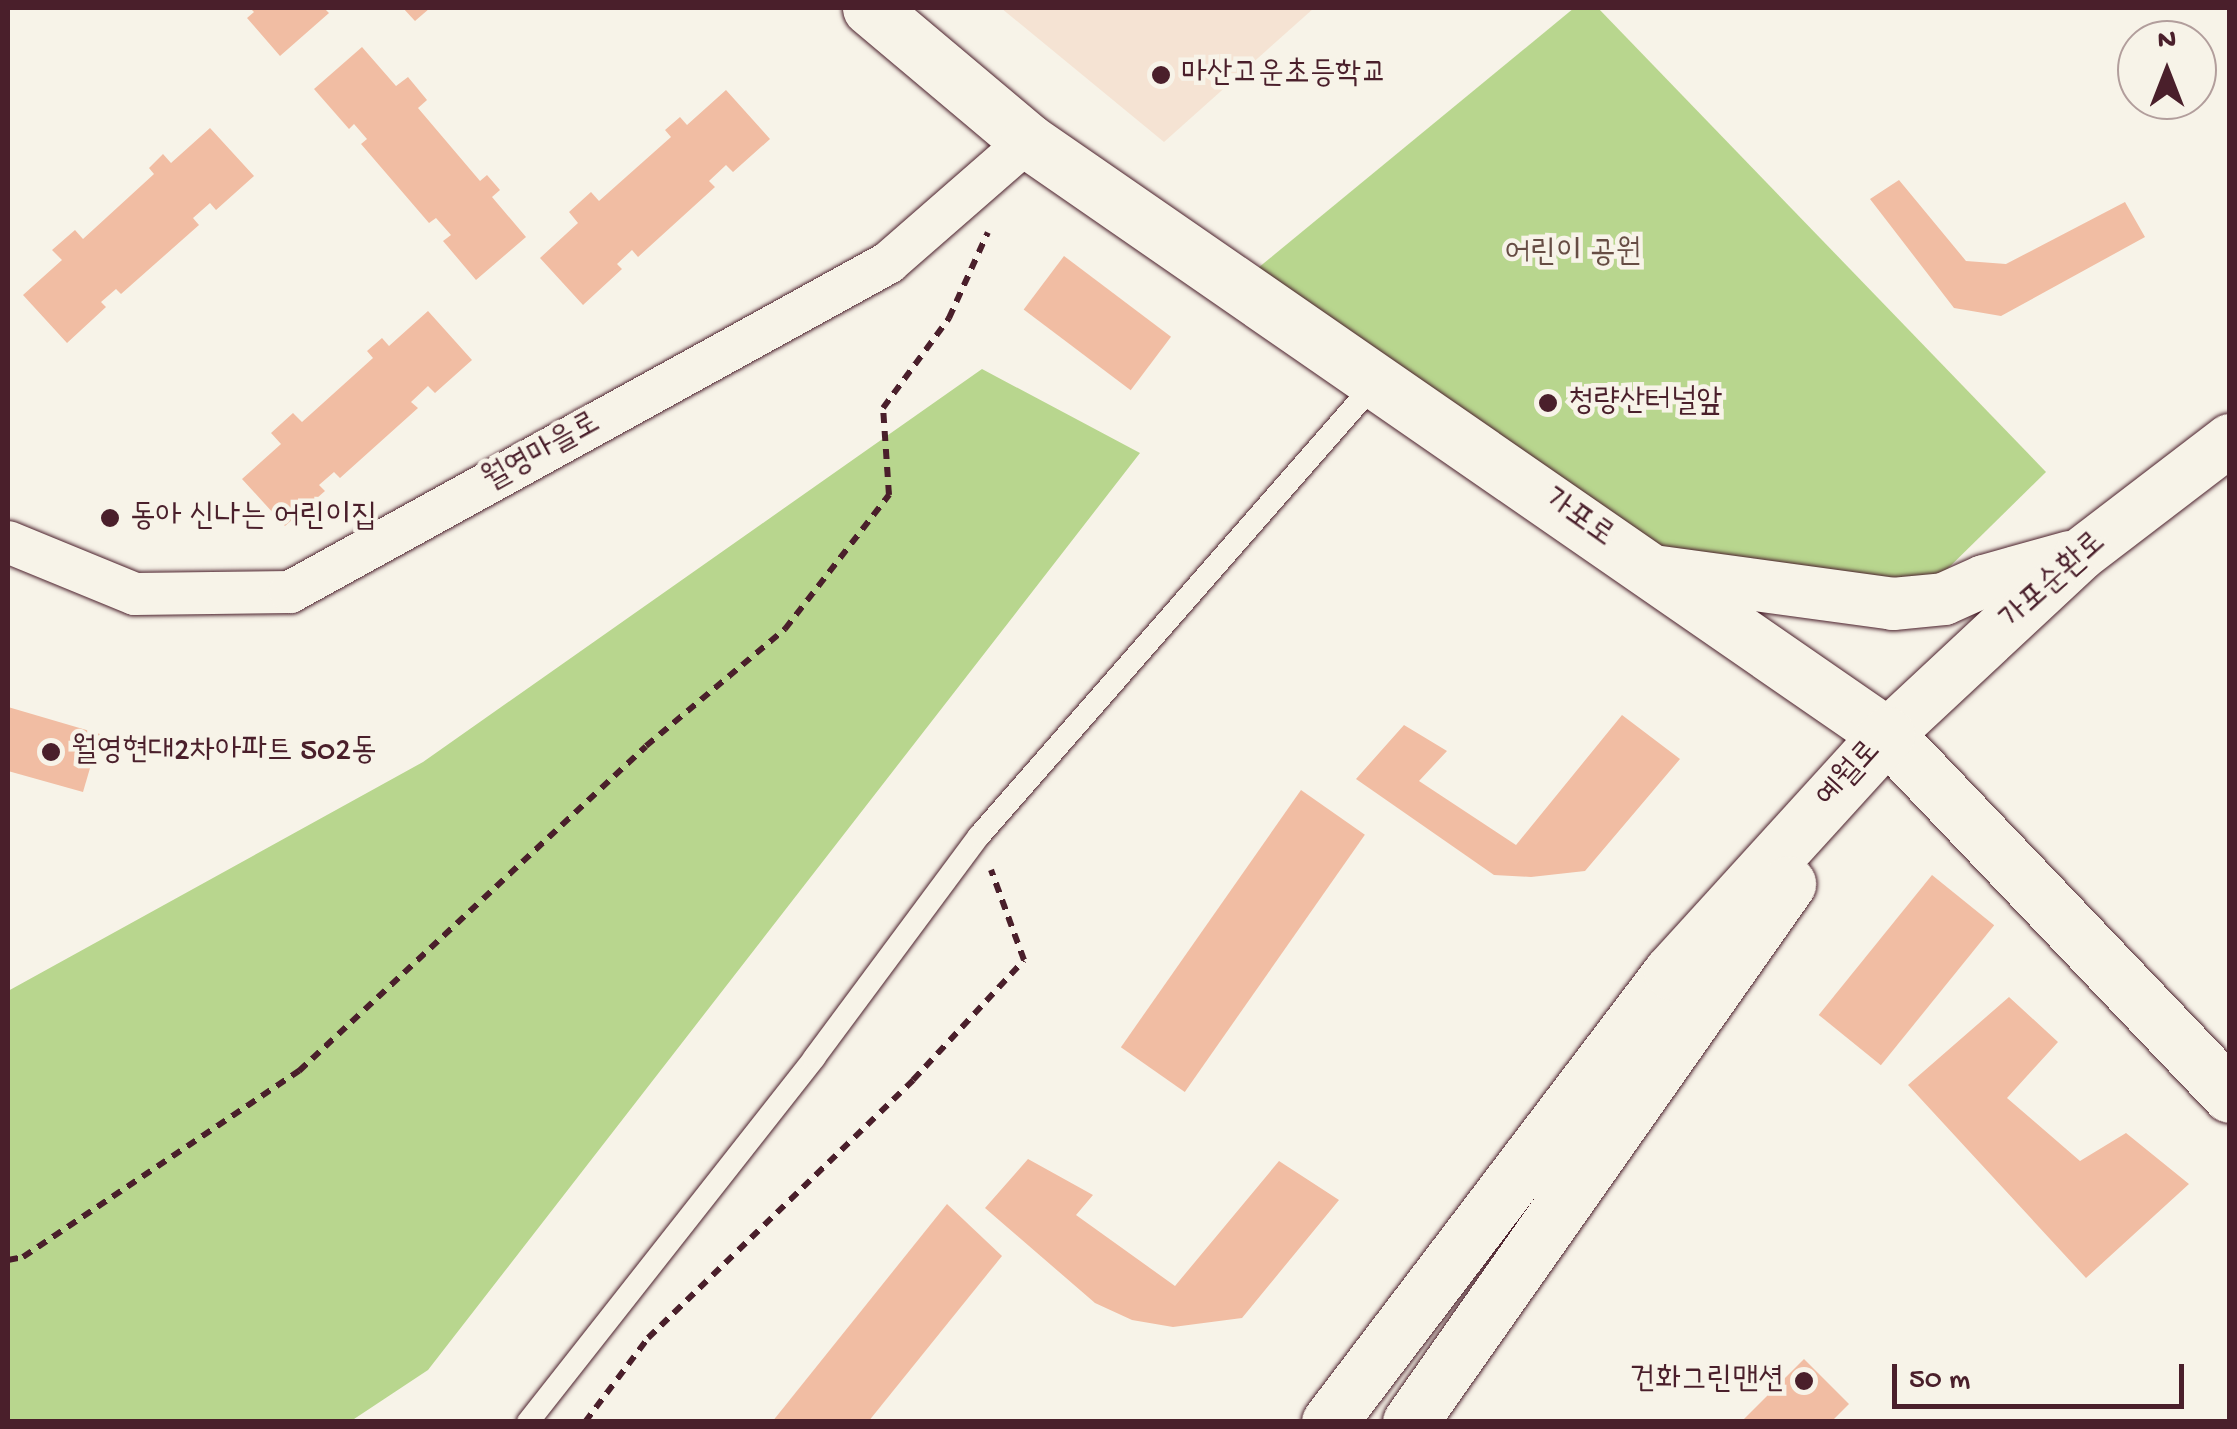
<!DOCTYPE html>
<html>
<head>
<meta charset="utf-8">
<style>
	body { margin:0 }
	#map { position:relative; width:2237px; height:1429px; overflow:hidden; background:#f7f3e8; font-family:"Gochi Hand","Poor Story",sans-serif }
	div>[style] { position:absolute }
	.built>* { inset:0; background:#f5e3d3 }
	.green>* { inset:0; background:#b8d68e }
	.building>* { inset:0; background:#f1bda3; transform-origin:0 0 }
	.path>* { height:6px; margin-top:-3px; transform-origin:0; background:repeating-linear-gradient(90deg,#4a1f2b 0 10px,transparent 0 18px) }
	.roads { filter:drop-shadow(0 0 2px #4a1f2b) drop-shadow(0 0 2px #4a1f2b) }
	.service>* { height:22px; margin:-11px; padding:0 11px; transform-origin:11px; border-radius:11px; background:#f7f3e8 }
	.minor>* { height:42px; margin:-21px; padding:0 21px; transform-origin:21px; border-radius:21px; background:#f7f3e8 }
	.tertiary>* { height:52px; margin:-26px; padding:0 26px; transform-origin:26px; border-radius:26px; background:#f7f3e8 }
	.secondary>* { height:55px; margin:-27.5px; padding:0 27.5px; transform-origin:27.5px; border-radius:27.5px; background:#f7f3e8 }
	.dots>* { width:28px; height:28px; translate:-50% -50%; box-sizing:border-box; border:5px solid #f7f3e8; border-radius:50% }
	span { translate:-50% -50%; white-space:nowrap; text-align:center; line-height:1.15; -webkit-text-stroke:9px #f7f3e8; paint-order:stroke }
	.poi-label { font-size:32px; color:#4a1f2b }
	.left { translate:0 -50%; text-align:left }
	.right { translate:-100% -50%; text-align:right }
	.park-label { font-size:32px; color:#664d44 }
	.street-label { font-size:32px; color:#4a1f2b }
	.frame { position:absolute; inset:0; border:10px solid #4a1f2b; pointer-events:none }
	.north { position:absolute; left:2117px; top:20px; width:100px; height:100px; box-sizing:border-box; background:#f7f3e8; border:2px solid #b29e9c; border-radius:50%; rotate:0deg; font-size:28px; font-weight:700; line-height:40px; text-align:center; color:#4a1f2b }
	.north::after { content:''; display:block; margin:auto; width:35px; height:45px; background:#4a1f2b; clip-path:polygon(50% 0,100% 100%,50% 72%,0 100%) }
	.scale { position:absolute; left:1892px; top:1364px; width:292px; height:45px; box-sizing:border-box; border:5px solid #4a1f2b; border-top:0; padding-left:12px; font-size:30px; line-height:35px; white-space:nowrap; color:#4a1f2b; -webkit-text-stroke:8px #f7f3e8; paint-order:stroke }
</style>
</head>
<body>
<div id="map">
	<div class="built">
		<i style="clip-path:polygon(1001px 8px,1314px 8px,1164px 142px)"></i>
	</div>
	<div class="green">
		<i style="clip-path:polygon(1574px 8px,1598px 8px,2046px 472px,1931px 585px,1733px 596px,1258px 268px)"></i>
		<i style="clip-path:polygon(982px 369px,1140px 453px,428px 1370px,351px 1421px,8px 1421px,8px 991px,423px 762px)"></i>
	</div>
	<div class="building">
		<i style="clip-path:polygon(250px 8px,324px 8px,329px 13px,280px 56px,247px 18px,254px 12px)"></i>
		<i style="clip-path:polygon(403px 8px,430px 8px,415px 21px)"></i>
		<i style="clip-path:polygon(362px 47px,396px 86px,408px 77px,427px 100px,418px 108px,480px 181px,487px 175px,500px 190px,492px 197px,526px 237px,476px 280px,443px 241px,451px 235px,436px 218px,429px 223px,361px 144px,367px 139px,354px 124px,349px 129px,314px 89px)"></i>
		<i style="clip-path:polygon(726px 90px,770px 139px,733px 172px,726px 165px,709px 181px,715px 187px,638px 257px,632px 250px,617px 264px,622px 269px,583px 305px,540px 258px,578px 223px,569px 212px,591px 192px,599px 201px,671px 137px,665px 130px,680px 117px,687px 125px)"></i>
		<i style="clip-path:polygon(210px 128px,254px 176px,216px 210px,210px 203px,193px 218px,199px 225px,121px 294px,116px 289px,101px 302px,106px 307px,67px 343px,23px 295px,62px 260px,52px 250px,75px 230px,83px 239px,154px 174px,149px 168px,163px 154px,171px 163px)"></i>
		<i style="clip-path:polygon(1899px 180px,1966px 261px,2006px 264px,2125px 202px,2145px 237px,2001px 316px,1954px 308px,1870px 199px)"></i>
		<i style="left:1064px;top:256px;width:134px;height:67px;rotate:37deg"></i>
		<i style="clip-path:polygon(428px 311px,472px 360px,435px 393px,428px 386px,411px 402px,418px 408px,340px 478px,334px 472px,319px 485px,325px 491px,285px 526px,242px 479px,281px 444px,271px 433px,293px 413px,302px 422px,373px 358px,367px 351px,382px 338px,389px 346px)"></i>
		<i style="clip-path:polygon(8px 707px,100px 734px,83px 792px,8px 771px)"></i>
		<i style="clip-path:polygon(1622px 715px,1680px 759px,1585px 871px,1531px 877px,1494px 875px,1356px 779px,1404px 725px,1447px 751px,1419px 781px,1516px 845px)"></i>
		<i style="left:1301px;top:790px;width:78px;height:314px;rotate:35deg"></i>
		<i style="left:1932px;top:875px;width:80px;height:180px;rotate:39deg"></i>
		<i style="clip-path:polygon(2009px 997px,2058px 1042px,2007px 1098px,2080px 1161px,2126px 1133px,2189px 1184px,2086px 1278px,1908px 1085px)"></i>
		<i style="clip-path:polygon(1028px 1159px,1093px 1195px,1076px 1215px,1175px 1286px,1279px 1161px,1339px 1200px,1242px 1318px,1173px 1327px,1132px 1320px,1095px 1303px,985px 1208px)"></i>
		<i style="clip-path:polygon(947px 1204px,1002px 1256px,868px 1422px,772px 1422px)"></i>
		<i style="clip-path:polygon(1804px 1359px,1849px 1404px,1831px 1422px,1741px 1422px)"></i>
	</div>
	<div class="path">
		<i style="left:8px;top:1260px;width:15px;rotate:-11deg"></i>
		<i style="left:23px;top:1257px;width:333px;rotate:-34deg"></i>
		<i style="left:299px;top:1071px;width:475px;rotate:-43.1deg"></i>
		<i style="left:646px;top:746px;width:182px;rotate:-40.1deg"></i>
		<i style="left:785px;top:629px;width:170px;rotate:-52.2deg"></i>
		<i style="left:889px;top:495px;width:87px;rotate:-93.9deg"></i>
		<i style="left:883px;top:408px;width:112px;rotate:-53.7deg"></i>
		<i style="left:949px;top:318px;width:94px;rotate:-65.6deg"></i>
		<i style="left:585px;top:1422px;width:105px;rotate:-53.1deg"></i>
		<i style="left:648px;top:1338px;width:370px;rotate:-44.2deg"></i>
		<i style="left:913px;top:1080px;width:163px;rotate:-47.2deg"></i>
		<i style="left:1024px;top:960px;width:96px;rotate:-110.1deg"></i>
	</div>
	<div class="roads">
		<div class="service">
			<i style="left:528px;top:1422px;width:463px;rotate:-51.8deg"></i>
			<i style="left:814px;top:1058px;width:277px;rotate:-53.4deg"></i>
			<i style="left:979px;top:836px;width:605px;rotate:-48.82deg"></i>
		</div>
		<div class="minor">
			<i style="left:8px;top:542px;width:137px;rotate:22.3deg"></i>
			<i style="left:135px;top:594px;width:155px;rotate:-0.7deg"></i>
			<i style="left:290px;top:592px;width:683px;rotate:-28.82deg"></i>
			<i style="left:888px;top:263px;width:186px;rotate:-41.1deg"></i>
		</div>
		<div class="tertiary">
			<i style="left:1653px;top:571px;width:242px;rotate:7.8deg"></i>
			<i style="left:1893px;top:604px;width:51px;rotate:-5.6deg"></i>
			<i style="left:1944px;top:599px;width:44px;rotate:-24.2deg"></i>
			<i style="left:1984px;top:581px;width:89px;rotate:-15.6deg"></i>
			<i style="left:1887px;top:735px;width:265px;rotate:-43deg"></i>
			<i style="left:2081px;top:554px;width:188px;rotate:-37.4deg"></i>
		</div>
		<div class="secondary">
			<i style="left:870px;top:8px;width:207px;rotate:40.1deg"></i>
			<i style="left:1028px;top:141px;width:1044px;rotate:34.66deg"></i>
			<i style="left:1887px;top:735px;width:497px;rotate:46.4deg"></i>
			<i style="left:1329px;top:1422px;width:565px;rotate:-52.77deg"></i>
			<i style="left:1671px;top:972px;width:321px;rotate:-47.7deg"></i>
			<i style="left:1410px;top:1422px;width:658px;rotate:-54.91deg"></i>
		</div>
	</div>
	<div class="dots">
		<i style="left:1161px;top:75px;background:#4a1f2b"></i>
		<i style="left:1548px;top:403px;background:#4a1f2b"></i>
		<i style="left:110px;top:518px;background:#4a1f2b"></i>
		<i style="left:51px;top:752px;background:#4a1f2b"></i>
		<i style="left:1804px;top:1381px;background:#4a1f2b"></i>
	</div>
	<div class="poi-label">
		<span class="left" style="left:1181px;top:75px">마산고운초등학교</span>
		<span class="left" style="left:1568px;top:403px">청량산터널앞</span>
		<span class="left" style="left:130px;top:518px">동아 신나는 어린이집</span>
		<span class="left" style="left:71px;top:752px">월영현대2차아파트 502동</span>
		<span class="right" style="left:1784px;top:1381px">건화그린맨션</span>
	</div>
	<div class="park-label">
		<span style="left:1573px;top:254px">어린이 공원</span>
	</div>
	<div class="street-label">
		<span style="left:542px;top:453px;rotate:-29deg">월영마을로</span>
		<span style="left:1578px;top:519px;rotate:35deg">가포로</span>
		<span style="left:2054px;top:582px;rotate:-42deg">가포순환로</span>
		<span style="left:1850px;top:775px;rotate:-48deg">예월로</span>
	</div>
	<div class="frame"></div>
	<div class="north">N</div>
	<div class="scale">50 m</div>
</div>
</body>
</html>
